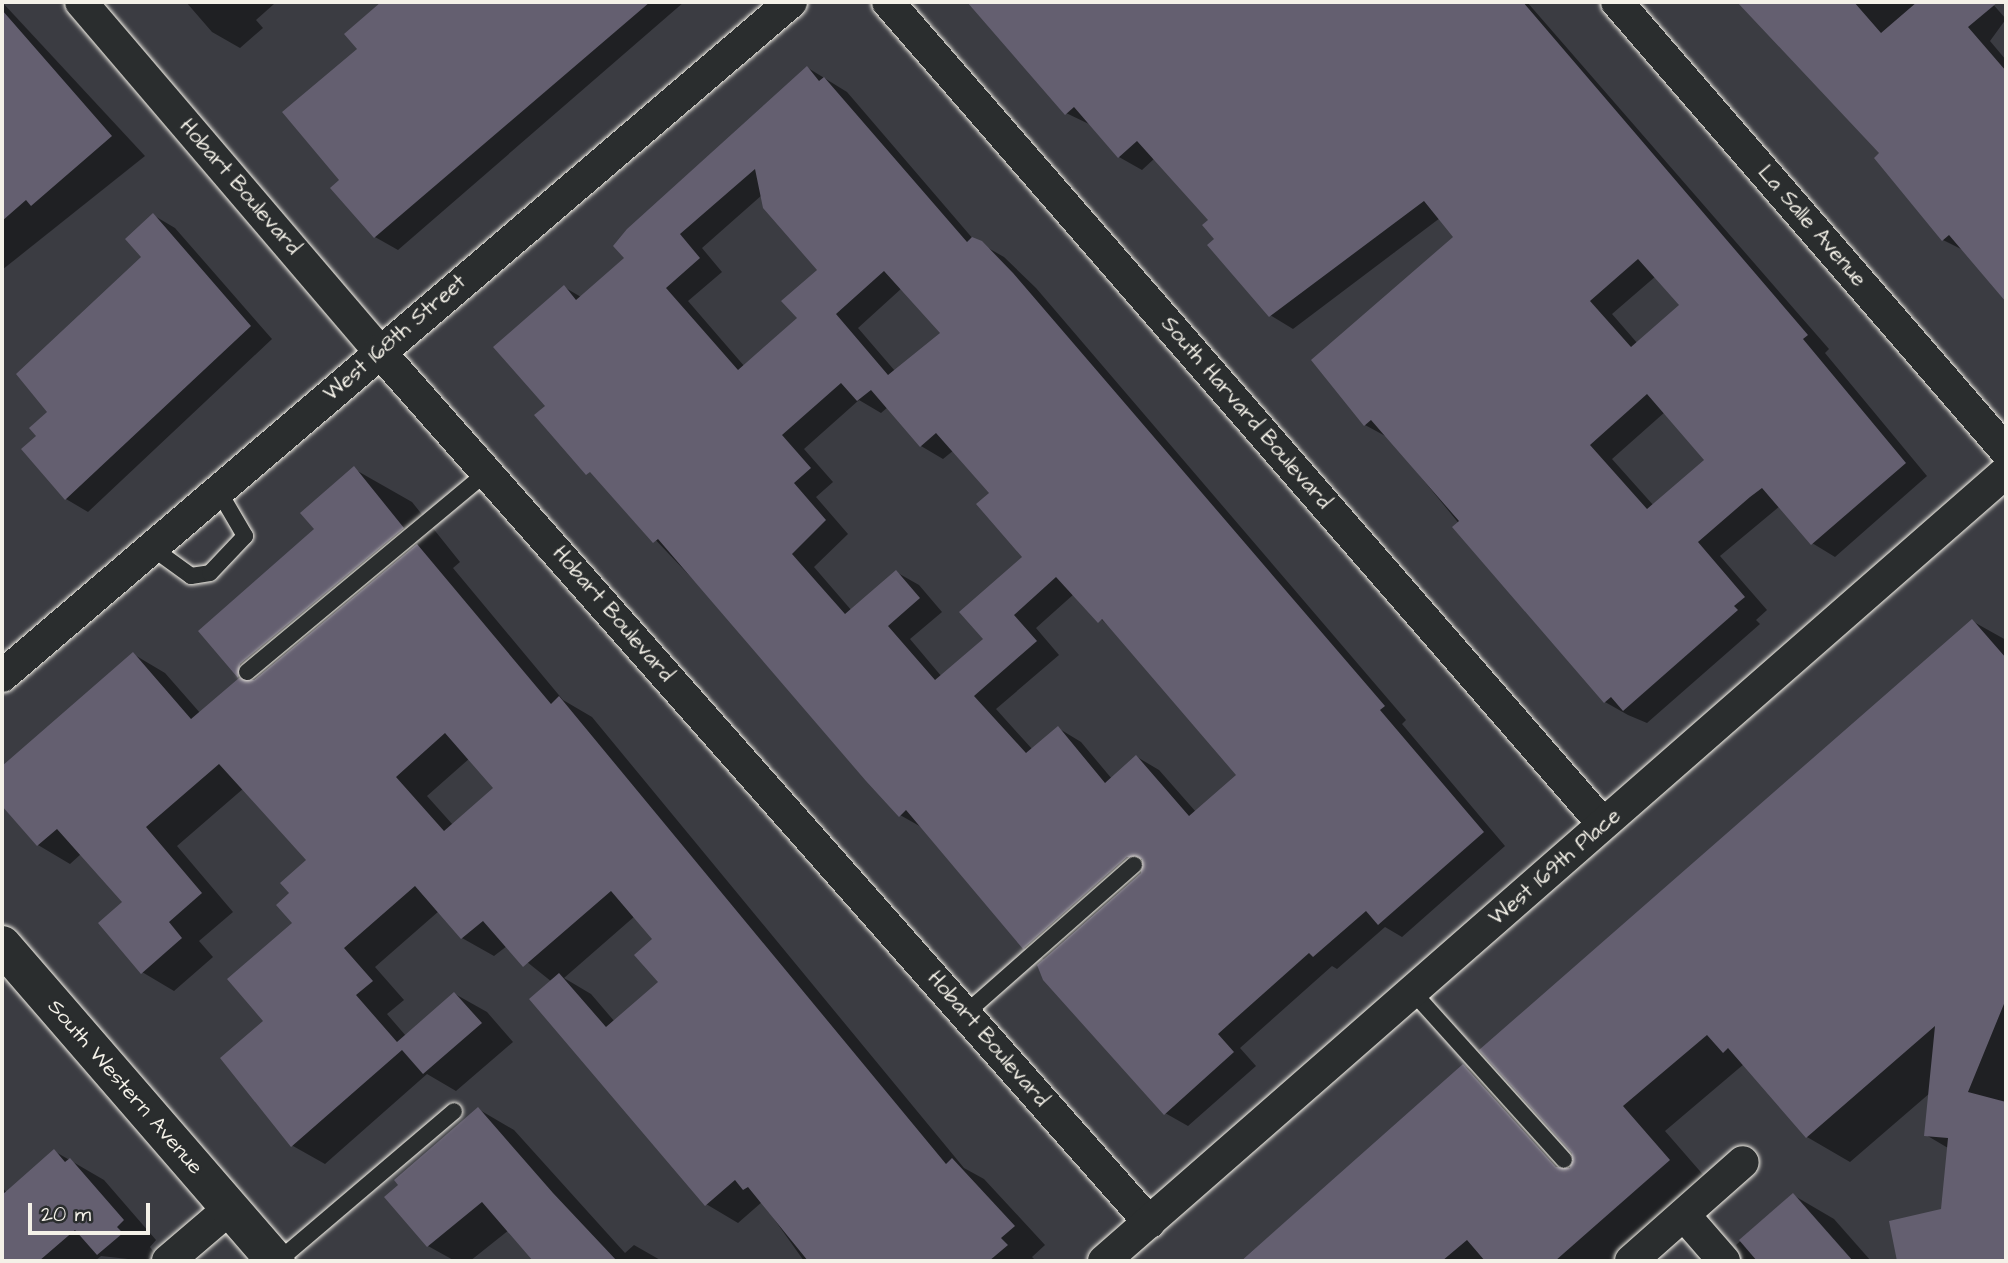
<!DOCTYPE html>
<html>
<head>
<meta charset="utf-8">
<style>
	body { margin:0 }
	#map { position:relative; width:2008px; height:1263px; overflow:hidden; background:#3b3c42; font-family:"Architects Daughter",sans-serif }
	div>[style] { position:absolute }
	.shadow>* { inset:0; background:#0007 }
	.building>* { inset:0; background:#645f70 }
	.roads { filter:drop-shadow(0 0 2px #f4f1e8) drop-shadow(0 0 2px #f4f1e8) }
	.lane>* { height:16px; margin:-8px; padding:0 8px; transform-origin:8px; border-radius:8px; background:#2a2d2e }
	.street>* { height:32px; margin:-16px; padding:0 16px; transform-origin:16px; border-radius:16px; background:#2a2d2e }
	.primary>* { height:38px; margin:-19px; padding:0 19px; transform-origin:19px; border-radius:19px; background:#2a2d2e }
	span { translate:-50% -50%; white-space:nowrap; text-align:center; line-height:1.15; -webkit-text-stroke:5px #2a2d2e; paint-order:stroke }
	.street-label { font-size:21px; color:#f4f1e8 }
	.frame { position:absolute; inset:0; border:4px solid #f4f1e8; pointer-events:none }
	.scale { position:absolute; left:28px; top:1203px; width:122px; height:32px; box-sizing:border-box; border:4px solid #f4f1e8; border-top:0; padding-left:9px; font-size:21px; line-height:24px; white-space:nowrap; color:#f4f1e8; -webkit-text-stroke:5px #2a2d2e; paint-order:stroke }
</style>
</head>
<body>
<div id="map">
	<div class="shadow">
		<i style="clip-path:polygon(2px 2px,145px 156px,2px 270px)"></i>
		<i style="clip-path:polygon(186px 2px,273px 2px,274px 4px,256px 20px,263px 28px,240px 48px,212px 32px)"></i>
		<i style="clip-path:polygon(388px 2px,684px 2px,398px 250px,375px 237px,333px 188px,342px 180px,359px 49px,347px 35px)"></i>
		<i style="clip-path:polygon(evenodd,969px 2px,1527px 2px,1829px 349px,1825px 353px,1927px 476px,1835px 557px,1812px 543px,1780px 506px,1720px 556px,1767px 610px,1756px 620px,1760px 624px,1647px 723px,1628px 715px,1605px 702px,1389px 438px,1365px 425px,1455px 237px,1440px 218px,1293px 329px,1270px 315px,1217px 239px,1211px 220px,1155px 158px,1142px 170px,1119px 157px,1091px 125px,1066px 113px,969px 2px,1656px 276px,1681px 305px,1638px 344px,1612px 314px,1656px 276px,969px 2px,1665px 412px,1707px 460px,1654px 506px,1612px 459px,1665px 412px)"></i>
		<i style="clip-path:polygon(1744px 2px,1991px 2px,2006px 19px,1990px 41px,2006px 60px,2006px 297px,1967px 252px,1943px 240px,1882px 153px)"></i>
		<i style="clip-path:polygon(evenodd,808px 68px,847px 92px,974px 240px,1004px 257px,1036px 288px,1406px 720px,1402px 724px,1505px 846px,1402px 937px,1385px 927px,1337px 969px,1332px 966px,1240px 1048px,1256px 1066px,1188px 1126px,1165px 1113px,1045px 960px,1024px 948px,923px 828px,900px 815px,724px 612px,537px 415px,547px 406px,564px 287px,581px 297px,626px 258px,808px 68px,762px 195px,819px 270px,799px 318px,745px 367px,688px 301px,722px 272px,702px 248px,762px 195px,808px 68px,902px 288px,942px 333px,895px 371px,858px 328px,902px 288px,808px 68px,859px 400px,881px 413px,888px 407px,921px 446px,943px 459px,954px 450px,991px 493px,1024px 557px,985px 639px,942px 677px,910px 639px,942px 612px,919px 585px,896px 572px,852px 611px,814px 567px,848px 534px,816px 497px,833px 482px,804px 449px,859px 400px,808px 68px,1074px 594px,1113px 630px,1239px 775px,1196px 812px,1159px 770px,1137px 757px,1112px 779px,1081px 742px,1058px 728px,1033px 750px,996px 709px,1059px 655px,1036px 628px,1074px 594px)"></i>
		<i style="clip-path:polygon(153px 215px,175px 228px,272px 339px,88px 512px,66px 499px,38px 436px,144px 257px)"></i>
		<i style="clip-path:polygon(evenodd,354px 469px,412px 502px,460px 562px,453px 568px,563px 700px,592px 717px,964px 1168px,984px 1179px,1045px 1245px,1032px 1257px,1036px 1261px,804px 1261px,762px 1202px,738px 1223px,706px 1204px,552px 982px,507px 946px,494px 956px,462px 938px,439px 911px,375px 967px,404px 1000px,387px 1014px,406px 1036px,455px 994px,487px 1012px,513px 1042px,456px 1091px,427px 1074px,325px 1164px,293px 1146px,222px 1058px,266px 1021px,309px 861px,244px 788px,177px 846px,233px 912px,199px 941px,213px 957px,174px 991px,142px 972px,124px 903px,81px 854px,70px 864px,38px 845px,2px 803px,2px 769px,133px 654px,165px 673px,201px 714px,248px 681px,200px 631px,317px 529px,354px 469px,470px 758px,496px 788px,453px 825px,427px 796px,470px 758px,354px 469px,635px 916px,655px 939px,660px 983px,615px 1022px,591px 994px,564px 978px,635px 916px)"></i>
		<i style="clip-path:polygon(1972px 621px,2006px 640px,2006px 1261px,1898px 1257px,1943px 1211px,1948px 1148px,1926px 1135px,1930px 1093px,1850px 1162px,1807px 1137px,1744px 1064px,1665px 1131px,1712px 1185px,1626px 1261px,1241px 1261px,1464px 1066px,1507px 1091px,1573px 1164px)"></i>
		<i style="clip-path:polygon(478px 1109px,514px 1130px,625px 1253px,634px 1245px,662px 1261px,538px 1261px,509px 1230px,470px 1261px,455px 1261px,428px 1246px)"></i>
		<i style="clip-path:polygon(54px 1151px,104px 1180px,156px 1240px,150px 1247px,155px 1254px,146px 1261px,101px 1256px,95px 1261px,2px 1261px,2px 1187px,7px 1193px)"></i>
		<i style="clip-path:polygon(1793px 1195px,1834px 1219px,1871px 1261px,1743px 1261px,1736px 1245px)"></i>
	</div>
	<div class="building">
		<i style="clip-path:polygon(381px 2px,650px 2px,374px 238px,330px 188px,339px 180px,282px 112px,357px 49px,344px 34px)"></i>
		<i style="clip-path:polygon(evenodd,967px 2px,1523px 2px,1808px 335px,1803px 339px,1906px 463px,1811px 545px,1762px 488px,1750px 497px,1698px 542px,1745px 597px,1734px 606px,1738px 610px,1623px 711px,1611px 697px,1604px 703px,1452px 527px,1459px 521px,1371px 420px,1364px 426px,1311px 360px,1453px 237px,1424px 201px,1269px 317px,1207px 245px,1214px 239px,1202px 225px,1208px 220px,1137px 141px,1118px 158px,1074px 107px,1065px 115px,967px 2px,1638px 259px,1679px 305px,1631px 347px,1590px 301px,1638px 259px,967px 2px,1647px 394px,1704px 460px,1647px 509px,1590px 445px,1647px 394px)"></i>
		<i style="clip-path:polygon(1737px 2px,1854px 2px,1881px 33px,1917px 2px,1998px 2px,1968px 27px,2006px 71px,2006px 302px,1949px 235px,1942px 241px,1874px 158px,1879px 153px)"></i>
		<i style="clip-path:polygon(2px 10px,112px 136px,31px 206px,26px 200px,2px 221px)"></i>
		<i style="clip-path:polygon(evenodd,807px 66px,819px 81px,824px 77px,967px 242px,972px 237px,982px 241px,1013px 273px,1385px 706px,1380px 710px,1484px 832px,1378px 925px,1366px 911px,1313px 957px,1309px 953px,1218px 1034px,1234px 1052px,1164px 1115px,1043px 980px,1037px 965px,1141px 873px,1142px 859px,1127px 857px,1023px 949px,906px 810px,899px 817px,866px 781px,658px 539px,653px 543px,590px 472px,586px 475px,534px 415px,545px 406px,493px 347px,564px 285px,576px 300px,624px 258px,613px 246px,627px 229px,807px 66px,755px 169px,763px 208px,817px 270px,781px 301px,797px 318px,738px 370px,666px 288px,700px 258px,680px 234px,755px 169px,807px 66px,884px 271px,940px 333px,888px 375px,836px 314px,884px 271px,807px 66px,841px 383px,857px 401px,871px 390px,920px 447px,936px 433px,989px 493px,976px 504px,1022px 557px,959px 612px,983px 639px,935px 680px,888px 626px,920px 598px,896px 570px,845px 614px,792px 554px,826px 520px,794px 483px,811px 468px,782px 435px,841px 383px,807px 66px,1056px 577px,1098px 623px,1102px 619px,1236px 775px,1189px 816px,1136px 755px,1105px 783px,1058px 726px,1026px 753px,974px 696px,1037px 641px,1014px 615px,1056px 577px)"></i>
		<i style="clip-path:polygon(153px 213px,251px 326px,65px 500px,21px 449px,36px 436px,29px 428px,47px 412px,16px 374px,141px 257px,125px 239px)"></i>
		<i style="clip-path:polygon(354px 466px,404px 528px,240px 664px,238px 678px,198px 631px,314px 529px,300px 513px)"></i>
		<i style="clip-path:polygon(evenodd,417px 544px,551px 704px,559px 696px,946px 1164px,952px 1158px,1015px 1226px,1001px 1238px,1008px 1245px,989px 1261px,808px 1261px,748px 1187px,743px 1190px,735px 1180px,705px 1206px,529px 999px,559px 973px,606px 1027px,658px 982px,634px 955px,652px 939px,611px 891px,523px 967px,483px 921px,461px 939px,415px 886px,344px 948px,373px 981px,356px 995px,397px 1042px,454px 992px,482px 1023px,423px 1074px,402px 1050px,291px 1147px,220px 1058px,263px 1021px,227px 979px,292px 923px,276px 905px,289px 893px,280px 883px,306px 860px,219px 764px,146px 827px,202px 893px,169px 922px,182px 938px,141px 974px,98px 923px,122px 902px,57px 829px,37px 846px,2px 806px,2px 766px,133px 652px,191px 719px,239px 678px,254px 680px,417px 544px,445px 733px,493px 788px,444px 831px,396px 777px,445px 733px)"></i>
		<i style="clip-path:polygon(1972px 619px,2006px 658px,2006px 999px,1968px 1092px,2006px 1102px,2006px 1261px,1897px 1261px,1889px 1221px,1941px 1209px,1948px 1138px,1924px 1136px,1935px 1026px,1806px 1138px,1728px 1048px,1723px 1053px,1707px 1035px,1623px 1106px,1670px 1160px,1555px 1261px,1485px 1261px,1467px 1240px,1442px 1261px,1241px 1261px,1463px 1064px,1556px 1167px,1570px 1168px,1572px 1153px,1479px 1050px)"></i>
		<i style="clip-path:polygon(478px 1107px,553px 1193px,617px 1261px,533px 1261px,482px 1202px,427px 1247px,384px 1197px,398px 1185px,394px 1180px)"></i>
		<i style="clip-path:polygon(54px 1149px,65px 1162px,70px 1158px,124px 1220px,117px 1227px,123px 1233px,97px 1255px,75px 1230px,39px 1261px,2px 1261px,2px 1195px)"></i>
		<i style="clip-path:polygon(1793px 1193px,1853px 1261px,1757px 1261px,1739px 1240px)"></i>
	</div>
	<div class="roads">
		<div class="lane">
			<i style="left:151px;top:547px;width:49px;rotate:35.9deg"></i>
			<i style="left:191px;top:576px;width:19px;rotate:-9deg"></i>
			<i style="left:210px;top:573px;width:51px;rotate:-46.6deg"></i>
			<i style="left:245px;top:536px;width:53px;rotate:-120.4deg"></i>
			<i style="left:247px;top:672px;width:312px;rotate:-39.8deg"></i>
			<i style="left:1412px;top:991px;width:227px;rotate:48deg"></i>
			<i style="left:966px;top:1013px;width:224px;rotate:-41.4deg"></i>
			<i style="left:278px;top:1261px;width:231px;rotate:-40.4deg"></i>
		</div>
		<div class="street">
			<i style="left:81px;top:2px;width:459px;rotate:49.5deg"></i>
			<i style="left:379px;top:351px;width:1163px;rotate:48.52deg"></i>
			<i style="left:888px;top:2px;width:1089px;rotate:48.98deg"></i>
			<i style="left:1617px;top:2px;width:594px;rotate:49.1deg"></i>
			<i style="left:2px;top:676px;width:1038px;rotate:-40.51deg"></i>
			<i style="left:1684px;top:1215px;width:61px;rotate:49deg"></i>
			<i style="left:168px;top:1261px;width:82px;rotate:-40.5deg"></i>
			<i style="left:1104px;top:1261px;width:1198px;rotate:-41.18deg"></i>
			<i style="left:1631px;top:1261px;width:149px;rotate:-41.5deg"></i>
		</div>
		<div class="primary">
			<i style="left:2px;top:945px;width:418px;rotate:49.1deg"></i>
		</div>
	</div>
	<div class="street-label">
		<span style="left:240px;top:187px;rotate:49deg">Hobart Boulevard</span>
		<span style="left:1812px;top:226px;rotate:49deg">La Salle Avenue</span>
		<span style="left:395px;top:338px;rotate:-41deg">West 168th Street</span>
		<span style="left:1246px;top:413px;rotate:49deg">South Harvard Boulevard</span>
		<span style="left:613px;top:614px;rotate:49deg">Hobart Boulevard</span>
		<span style="left:1555px;top:867px;rotate:-41deg">West 169th Place</span>
		<span style="left:988px;top:1039px;rotate:49deg">Hobart Boulevard</span>
		<span style="left:125px;top:1087px;rotate:49deg">South Western Avenue</span>
	</div>
	<div class="frame"></div>
	<div class="scale">20 m</div>
</div>
</body>
</html>
